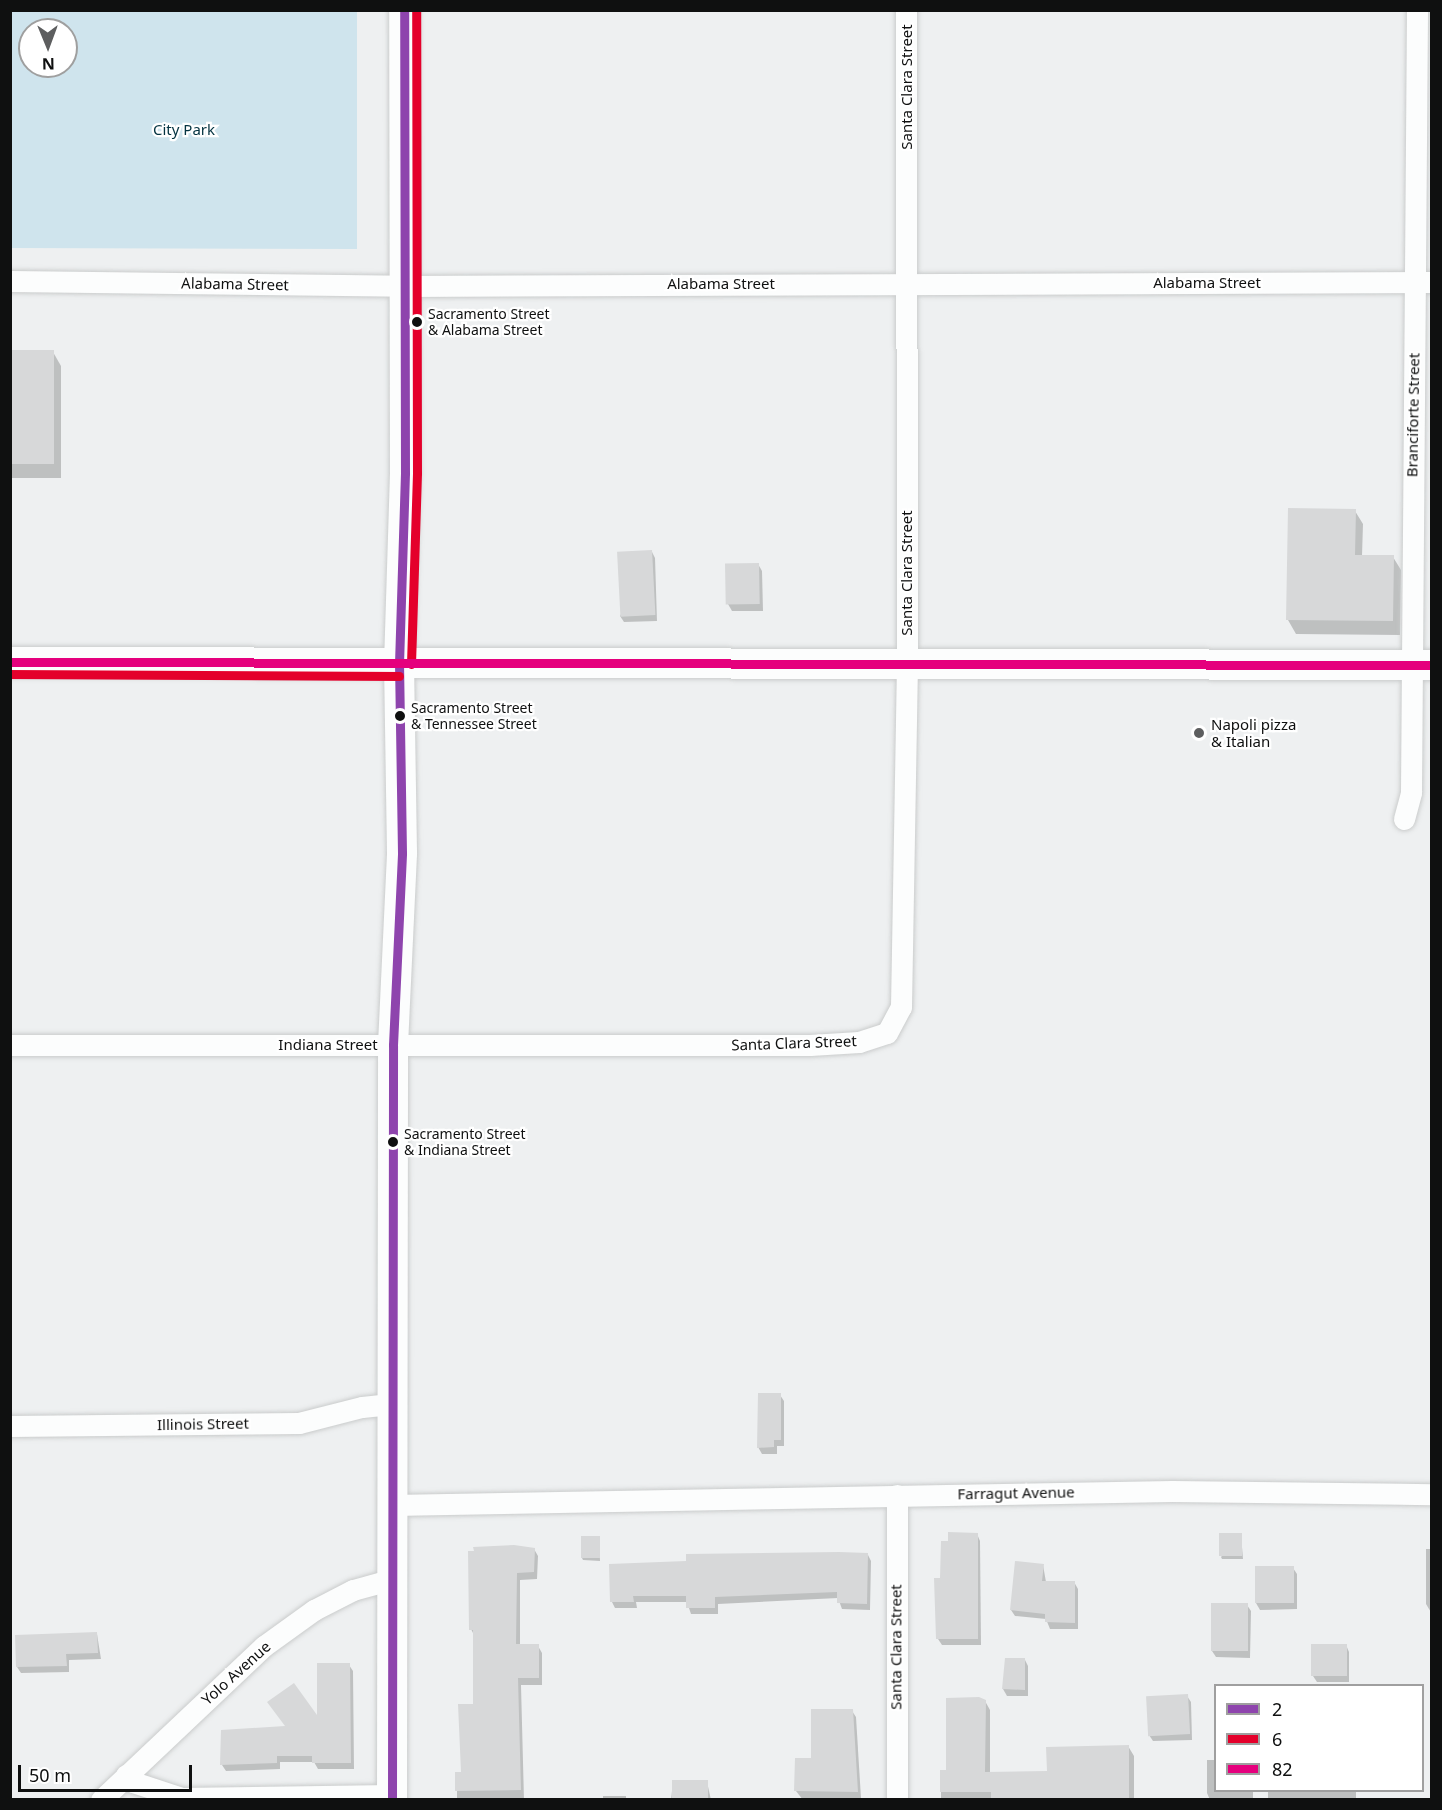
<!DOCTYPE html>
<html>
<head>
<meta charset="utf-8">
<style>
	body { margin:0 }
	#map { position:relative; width:1442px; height:1810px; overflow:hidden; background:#eef0f1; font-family:"Noto Sans",sans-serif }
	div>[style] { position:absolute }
	.green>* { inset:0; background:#cfe4ed }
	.shadow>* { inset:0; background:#0003; transform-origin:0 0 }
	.building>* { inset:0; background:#d7d8d9; transform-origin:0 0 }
	.roads { filter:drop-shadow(0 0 2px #cacccc) drop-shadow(0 0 2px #cacccc) }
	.street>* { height:21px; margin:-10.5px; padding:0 10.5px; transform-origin:10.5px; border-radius:10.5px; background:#fcfdfd }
	.secondary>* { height:30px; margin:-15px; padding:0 15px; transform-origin:15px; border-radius:15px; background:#fcfdfd }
	.bus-1>* { height:9px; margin:-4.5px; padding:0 4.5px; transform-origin:4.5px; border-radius:4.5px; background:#8e44ad }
	.bus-2>* { height:9px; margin:-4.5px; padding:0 4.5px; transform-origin:4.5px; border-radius:4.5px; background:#e4002b }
	.bus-3>* { height:9px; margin:-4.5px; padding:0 4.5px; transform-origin:4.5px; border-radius:4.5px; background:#e5007d }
	.dots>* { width:16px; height:16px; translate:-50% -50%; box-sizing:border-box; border:3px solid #fff; border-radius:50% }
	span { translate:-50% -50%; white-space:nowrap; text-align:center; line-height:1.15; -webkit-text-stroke:4.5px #fff; paint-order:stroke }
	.bus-label { font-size:14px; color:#0f1010 }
	.left { translate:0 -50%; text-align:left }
	.street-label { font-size:15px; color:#0f1010 }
	.park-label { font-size:15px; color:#043341 }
	.poi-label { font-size:15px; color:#0f1010 }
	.frame { position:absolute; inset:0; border:12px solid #0f1010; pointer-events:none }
	.legend { position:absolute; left:1214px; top:1684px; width:210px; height:108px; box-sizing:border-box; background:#fff; border:2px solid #9f9f9f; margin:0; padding:8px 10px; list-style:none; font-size:18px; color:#0f1010 }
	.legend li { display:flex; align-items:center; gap:12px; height:30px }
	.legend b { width:30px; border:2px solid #9f9f9f }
	.north { position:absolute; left:18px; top:18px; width:60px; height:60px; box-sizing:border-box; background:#fff; border:2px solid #9f9f9f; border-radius:50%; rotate:179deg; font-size:16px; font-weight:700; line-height:24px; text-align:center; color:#0f1010 }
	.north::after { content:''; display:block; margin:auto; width:21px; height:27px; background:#5d5e5f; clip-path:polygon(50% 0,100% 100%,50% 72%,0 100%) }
	.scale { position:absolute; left:18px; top:1765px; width:174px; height:27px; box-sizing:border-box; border:3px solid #0f1010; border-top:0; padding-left:8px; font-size:18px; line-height:21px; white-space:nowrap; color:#0f1010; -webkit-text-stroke:4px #fff; paint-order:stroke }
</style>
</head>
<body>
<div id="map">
	<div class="green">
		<i style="clip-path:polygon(evenodd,11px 10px,357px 11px,357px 249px,11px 248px,11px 10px,30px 30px,66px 30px,66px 66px,30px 66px,30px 30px)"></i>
	</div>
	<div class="shadow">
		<i style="clip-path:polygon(10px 352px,53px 352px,61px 366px,61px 478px,10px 478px)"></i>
		<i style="clip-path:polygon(1355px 511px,1363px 524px,1362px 556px,1393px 557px,1401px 570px,1400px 635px,1296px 634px,1288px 620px)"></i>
		<i style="clip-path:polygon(652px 552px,655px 558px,657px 621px,624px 622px,620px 616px)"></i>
		<i style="clip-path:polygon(758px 564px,762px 571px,763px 611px,732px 611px,728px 604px)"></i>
		<i style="clip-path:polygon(780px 1395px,784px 1401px,784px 1446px,777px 1446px,777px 1454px,762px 1454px,758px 1447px)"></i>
		<i style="clip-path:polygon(977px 1534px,980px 1541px,981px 1645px,942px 1645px,938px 1639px,942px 1580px,950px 1542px)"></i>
		<i style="clip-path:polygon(1241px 1535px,1243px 1559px,1222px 1559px,1221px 1557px)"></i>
		<i style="clip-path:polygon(599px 1538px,600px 1561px,583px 1560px,582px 1558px)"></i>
		<i style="clip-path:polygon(534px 1549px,538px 1556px,537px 1579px,520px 1580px,520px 1646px,538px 1646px,542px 1653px,542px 1685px,521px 1685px,524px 1800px,457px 1800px,457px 1773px,462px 1773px,475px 1706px,475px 1637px,471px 1629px)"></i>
		<i style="clip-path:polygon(1426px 1549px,1432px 1549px,1432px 1614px,1426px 1604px)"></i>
		<i style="clip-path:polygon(868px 1555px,871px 1561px,870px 1610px,842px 1609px,838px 1598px,718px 1604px,718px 1614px,691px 1614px,687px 1602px,636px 1602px,637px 1608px,615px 1608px,612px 1602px,611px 1565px)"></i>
		<i style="clip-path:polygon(1043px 1565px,1046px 1582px,1074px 1582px,1078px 1589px,1078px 1629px,1050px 1629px,1046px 1619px,1015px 1616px,1011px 1610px)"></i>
		<i style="clip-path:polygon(1293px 1568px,1297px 1574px,1297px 1609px,1260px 1610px,1256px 1603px)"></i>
		<i style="clip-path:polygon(1247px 1605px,1251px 1611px,1250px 1658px,1216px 1657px,1212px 1651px)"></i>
		<i style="clip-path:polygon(97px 1634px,101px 1659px,69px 1660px,69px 1672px,21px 1673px,17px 1667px)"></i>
		<i style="clip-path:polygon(1346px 1645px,1349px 1652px,1349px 1682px,1317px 1682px,1313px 1676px)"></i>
		<i style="clip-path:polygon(1025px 1660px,1028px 1666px,1028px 1696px,1007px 1696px,1003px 1689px)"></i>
		<i style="clip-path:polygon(349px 1665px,353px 1671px,354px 1769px,318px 1769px,314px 1762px,280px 1762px,280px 1769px,226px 1771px,222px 1765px,222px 1732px,286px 1728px,319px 1720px)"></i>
		<i style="clip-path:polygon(1187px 1696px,1191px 1702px,1192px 1740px,1153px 1741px,1149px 1735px)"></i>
		<i style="clip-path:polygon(985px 1701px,990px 1710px,990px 1773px,1048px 1772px,1128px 1746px,1134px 1756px,1134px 1800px,941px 1800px,941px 1772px,947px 1772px)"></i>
		<i style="clip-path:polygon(852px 1711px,856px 1717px,861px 1798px,803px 1800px,796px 1791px,812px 1759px)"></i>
		<i style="clip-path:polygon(1207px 1760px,1216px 1760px,1216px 1790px,1253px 1790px,1253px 1800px,1210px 1800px,1207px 1793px)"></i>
		<i style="clip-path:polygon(673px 1782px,707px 1782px,711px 1800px,671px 1800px)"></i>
		<i style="left:1268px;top:1790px;width:88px;height:10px"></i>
		<i style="left:603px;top:1796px;width:23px;height:4px"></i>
	</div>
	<div class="building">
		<i style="left:10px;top:350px;width:44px;height:114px"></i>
		<i style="clip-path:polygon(1288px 508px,1356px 509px,1355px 555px,1394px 555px,1393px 621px,1286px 620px)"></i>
		<i style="left:652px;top:550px;width:65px;height:35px;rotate:87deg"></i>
		<i style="left:759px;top:563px;width:41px;height:34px;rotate:89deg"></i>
		<i style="clip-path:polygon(758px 1393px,781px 1393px,781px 1440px,774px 1440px,774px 1447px,757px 1448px)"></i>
		<i style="clip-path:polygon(948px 1532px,978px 1533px,978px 1639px,936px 1639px,934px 1578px,940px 1578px,941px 1541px,948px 1541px)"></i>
		<i style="left:1242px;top:1533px;width:23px;height:23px;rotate:90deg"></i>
		<i style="left:581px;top:1536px;width:19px;height:22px"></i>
		<i style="clip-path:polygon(514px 1545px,535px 1548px,534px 1572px,517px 1573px,516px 1644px,539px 1644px,539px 1678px,518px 1678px,521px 1790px,455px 1791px,455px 1772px,461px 1772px,458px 1704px,473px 1704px,473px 1630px,469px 1630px,468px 1551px,474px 1551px,473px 1547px)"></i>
		<i style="clip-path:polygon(839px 1552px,868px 1553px,867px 1604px,837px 1603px,837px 1592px,715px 1597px,715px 1608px,686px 1608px,686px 1596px,633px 1596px,634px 1602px,610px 1602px,609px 1564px,686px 1561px,686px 1554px)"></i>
		<i style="clip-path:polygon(1015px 1561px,1044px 1564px,1042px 1581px,1075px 1581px,1075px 1623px,1045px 1622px,1045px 1614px,1010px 1610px)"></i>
		<i style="left:1255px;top:1566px;width:39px;height:37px"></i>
		<i style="left:1211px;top:1603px;width:37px;height:48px"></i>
		<i style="clip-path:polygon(97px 1632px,98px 1653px,66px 1654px,67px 1666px,16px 1667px,15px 1635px)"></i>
		<i style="left:1311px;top:1644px;width:36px;height:32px"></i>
		<i style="clip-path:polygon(1005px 1658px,1025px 1658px,1025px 1690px,1002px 1689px)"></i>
		<i style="clip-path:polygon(317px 1663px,350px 1663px,351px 1763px,312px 1763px,312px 1756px,277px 1756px,277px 1763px,220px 1765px,221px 1730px,285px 1726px,267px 1702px,294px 1683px,317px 1715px)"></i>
		<i style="left:1188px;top:1694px;width:40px;height:42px;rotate:87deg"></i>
		<i style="clip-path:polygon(979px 1697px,986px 1700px,985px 1772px,1047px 1771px,1046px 1747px,1129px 1745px,1129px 1800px,991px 1800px,991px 1792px,940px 1792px,940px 1770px,946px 1770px,946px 1698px)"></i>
		<i style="clip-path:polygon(811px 1709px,853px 1709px,858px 1792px,794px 1791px,795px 1758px,811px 1758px)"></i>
		<i style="left:708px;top:1780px;width:20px;height:36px;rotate:90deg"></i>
	</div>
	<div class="roads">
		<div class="street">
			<i style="left:10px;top:281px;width:394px;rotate:0.7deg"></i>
			<i style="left:404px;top:286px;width:1028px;rotate:-0.22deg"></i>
			<i style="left:1404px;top:819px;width:28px;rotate:-75deg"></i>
			<i style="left:1411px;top:792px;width:782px;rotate:-89.56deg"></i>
			<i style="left:10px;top:1045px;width:800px"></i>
			<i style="left:810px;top:1045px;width:49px;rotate:-3.5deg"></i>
			<i style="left:859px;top:1042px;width:29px;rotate:-18deg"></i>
			<i style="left:887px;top:1033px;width:30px;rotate:-62deg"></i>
			<i style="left:901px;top:1007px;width:346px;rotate:-89deg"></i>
			<i style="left:907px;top:661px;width:651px;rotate:-90.09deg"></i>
			<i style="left:10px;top:1426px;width:289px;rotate:-0.6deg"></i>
			<i style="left:299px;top:1423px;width:65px;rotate:-14.3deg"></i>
			<i style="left:362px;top:1407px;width:31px;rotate:-6deg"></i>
			<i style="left:897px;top:1495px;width:305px;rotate:90deg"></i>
			<i style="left:392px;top:1505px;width:780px;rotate:-1.03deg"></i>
			<i style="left:1172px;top:1491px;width:260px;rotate:0.7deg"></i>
			<i style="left:126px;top:1775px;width:10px;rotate:45deg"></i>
			<i style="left:133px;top:1782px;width:52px;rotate:18.1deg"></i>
			<i style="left:182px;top:1798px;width:210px;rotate:-0.8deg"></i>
			<i style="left:101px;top:1800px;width:224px;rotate:-43.4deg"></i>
			<i style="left:264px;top:1646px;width:62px;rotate:-35.8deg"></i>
			<i style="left:314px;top:1610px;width:44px;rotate:-27.1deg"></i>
			<i style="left:353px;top:1590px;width:41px;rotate:-15.4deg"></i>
		</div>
		<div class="secondary">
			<i style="left:10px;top:662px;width:1422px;rotate:0.12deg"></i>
			<i style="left:392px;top:1800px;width:755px;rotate:-89.92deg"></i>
			<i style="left:393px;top:1045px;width:192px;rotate:-87.3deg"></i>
			<i style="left:402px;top:853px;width:189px;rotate:-90.9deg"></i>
			<i style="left:399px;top:664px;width:191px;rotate:-88.2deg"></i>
			<i style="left:405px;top:473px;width:463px;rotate:-90.1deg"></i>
		</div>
	</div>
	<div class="bus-1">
		<i style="left:392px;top:1800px;width:755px;rotate:-89.92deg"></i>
		<i style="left:393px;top:1045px;width:192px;rotate:-87.3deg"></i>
		<i style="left:402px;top:853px;width:189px;rotate:-90.9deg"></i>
		<i style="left:399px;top:664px;width:191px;rotate:-88.2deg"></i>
		<i style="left:405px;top:473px;width:463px;rotate:-90.1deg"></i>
	</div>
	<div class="bus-2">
		<i style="left:411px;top:664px;width:191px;rotate:-88.2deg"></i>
		<i style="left:417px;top:473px;width:463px;rotate:-90.1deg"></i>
		<i style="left:10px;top:674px;width:389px;rotate:0.3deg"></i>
	</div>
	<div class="bus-3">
		<i style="left:10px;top:662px;width:1422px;rotate:0.12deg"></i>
	</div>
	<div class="dots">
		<i style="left:417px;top:322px;background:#0f1010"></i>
		<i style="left:400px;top:716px;background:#0f1010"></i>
		<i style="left:1199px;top:733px;background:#5d5e5f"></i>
		<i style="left:393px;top:1142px;background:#0f1010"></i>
	</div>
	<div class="bus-label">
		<span class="left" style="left:428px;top:322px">Sacramento Street<br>&amp; Alabama Street</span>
		<span class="left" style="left:411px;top:716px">Sacramento Street<br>&amp; Tennessee Street</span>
		<span class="left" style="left:404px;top:1142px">Sacramento Street<br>&amp; Indiana Street</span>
	</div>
	<div class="street-label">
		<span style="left:907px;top:87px;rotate:-90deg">Santa Clara Street</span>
		<span style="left:1207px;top:283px">Alabama Street</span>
		<span style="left:235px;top:284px;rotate:1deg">Alabama Street</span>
		<span style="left:721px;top:284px">Alabama Street</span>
		<span style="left:1413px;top:415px;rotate:-89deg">Branciforte Street</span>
		<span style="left:907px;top:573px;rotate:-90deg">Santa Clara Street</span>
		<span style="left:794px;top:1043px;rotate:-2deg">Santa Clara Street</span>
		<span style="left:328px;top:1045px">Indiana Street</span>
		<span style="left:203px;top:1424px;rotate:-1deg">Illinois Street</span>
		<span style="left:1016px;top:1493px;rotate:-1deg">Farragut Avenue</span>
		<span style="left:896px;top:1647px;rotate:-90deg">Santa Clara Street</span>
		<span style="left:236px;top:1673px;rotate:-42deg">Yolo Avenue</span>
	</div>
	<div class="park-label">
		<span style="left:184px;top:130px">City Park</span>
	</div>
	<div class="poi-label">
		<span class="left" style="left:1211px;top:733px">Napoli pizza<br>&amp; Italian</span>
	</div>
	<div class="frame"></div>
	<ul class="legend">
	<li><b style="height:8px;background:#8e44ad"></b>2</li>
	<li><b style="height:8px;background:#e4002b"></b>6</li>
	<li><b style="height:8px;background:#e5007d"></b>82</li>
	</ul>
	<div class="north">N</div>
	<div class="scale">50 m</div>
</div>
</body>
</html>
